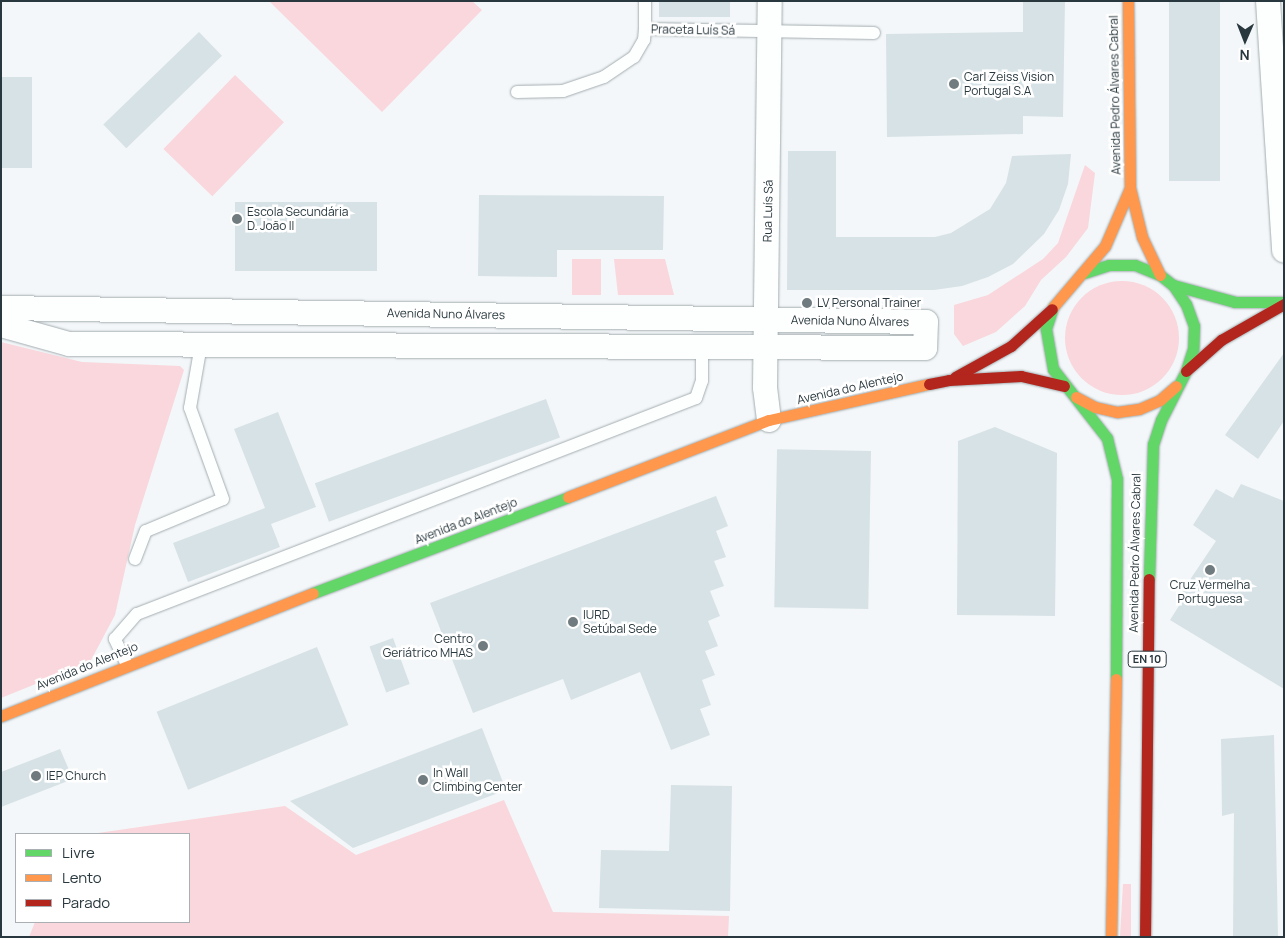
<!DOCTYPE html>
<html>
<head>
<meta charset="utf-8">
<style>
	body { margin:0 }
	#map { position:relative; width:1285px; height:938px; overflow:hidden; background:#f3f7f9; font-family:Manrope,sans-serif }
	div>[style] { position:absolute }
	.green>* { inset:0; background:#f9d7dc; transform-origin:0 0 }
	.round { border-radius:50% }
	.building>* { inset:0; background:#d7e2e6; transform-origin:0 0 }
	.roads { filter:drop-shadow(0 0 1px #a4adb0) drop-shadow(0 0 1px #a4adb0) }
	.lane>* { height:12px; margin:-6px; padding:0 6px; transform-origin:6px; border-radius:6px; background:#fdfefe }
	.street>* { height:24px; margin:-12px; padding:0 12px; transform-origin:12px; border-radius:12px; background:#fdfefe }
	.fast>* { height:11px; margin:-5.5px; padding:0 5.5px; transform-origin:5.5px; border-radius:5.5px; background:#63d668 }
	.slow>* { height:11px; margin:-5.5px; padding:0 5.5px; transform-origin:5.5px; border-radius:5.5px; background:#ff974d }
	.jam>* { height:11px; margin:-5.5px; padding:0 5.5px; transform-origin:5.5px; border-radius:5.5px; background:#b3261e }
	.dots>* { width:14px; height:14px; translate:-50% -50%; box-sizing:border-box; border:2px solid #fff; border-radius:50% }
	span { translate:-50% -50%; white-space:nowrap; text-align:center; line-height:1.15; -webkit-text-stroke:5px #fff; paint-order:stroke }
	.shield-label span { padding:1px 4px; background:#fff; border:1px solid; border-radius:4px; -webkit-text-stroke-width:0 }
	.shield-label { font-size:11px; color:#29383e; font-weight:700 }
	.street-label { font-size:12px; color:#29383e }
	.poi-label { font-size:12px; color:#29383e }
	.left { translate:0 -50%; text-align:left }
	.right { translate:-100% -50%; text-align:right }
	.frame { position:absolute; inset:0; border:2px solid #29383e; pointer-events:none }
	.legend { position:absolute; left:15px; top:833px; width:175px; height:90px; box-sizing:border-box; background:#fff; border:1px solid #a9afb2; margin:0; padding:6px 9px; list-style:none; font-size:15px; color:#29383e }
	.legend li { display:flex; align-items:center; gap:10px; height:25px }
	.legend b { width:25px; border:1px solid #a9afb2 }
	.north { position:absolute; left:1220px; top:15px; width:50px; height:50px; -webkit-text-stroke:4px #fff; paint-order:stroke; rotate:181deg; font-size:14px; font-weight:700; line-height:20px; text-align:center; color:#29383e }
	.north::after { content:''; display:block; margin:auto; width:18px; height:22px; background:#29383e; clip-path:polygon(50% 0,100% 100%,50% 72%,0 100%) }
</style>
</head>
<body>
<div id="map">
	<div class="green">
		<i style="clip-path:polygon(269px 1px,472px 1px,482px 10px,382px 112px)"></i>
		<i style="left:235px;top:75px;width:68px;height:103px;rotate:44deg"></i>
		<i style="clip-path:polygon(1085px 165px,1095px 173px,1088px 228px,1066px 257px,1041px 280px,1025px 306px,996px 332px,963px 346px,954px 334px,954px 305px,988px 295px,1043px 259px,1058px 243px)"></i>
		<i style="left:572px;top:259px;width:29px;height:36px"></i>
		<i style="clip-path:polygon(614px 259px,665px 259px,674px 295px,618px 295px)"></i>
		<i class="round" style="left:1065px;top:281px;width:114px;height:114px"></i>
		<i style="clip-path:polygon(1px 342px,82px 362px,180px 366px,184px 370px,135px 525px,115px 615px,90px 662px,1px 698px)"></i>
		<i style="clip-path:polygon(504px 800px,553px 912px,729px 916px,728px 937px,29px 937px,35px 922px,189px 922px,189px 834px,91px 834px,285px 806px,356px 855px)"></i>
		<i style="clip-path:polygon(1123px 884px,1131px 884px,1131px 937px,1120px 937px)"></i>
	</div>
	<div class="building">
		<i style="left:659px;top:1px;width:71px;height:16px"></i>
		<i style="clip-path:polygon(1023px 1px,1065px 1px,1063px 117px,1023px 116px,1023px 134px,887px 137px,886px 34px,1023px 32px)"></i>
		<i style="left:1169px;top:1px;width:51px;height:180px"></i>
		<i style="left:199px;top:32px;width:33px;height:133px;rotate:46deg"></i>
		<i style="left:1px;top:77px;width:31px;height:91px"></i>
		<i style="clip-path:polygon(788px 151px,836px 151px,836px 237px,935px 237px,951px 233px,990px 209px,1006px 183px,1012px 156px,1071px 154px,1068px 184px,1059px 210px,1044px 234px,1013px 264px,988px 277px,962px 286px,934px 290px,787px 290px)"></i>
		<i style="clip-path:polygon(479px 195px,664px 196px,663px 250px,557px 250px,557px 277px,478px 276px)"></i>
		<i style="left:235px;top:202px;width:142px;height:69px"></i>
		<i style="clip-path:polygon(1284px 353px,1284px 421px,1258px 459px,1225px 435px)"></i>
		<i style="left:546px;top:399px;width:41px;height:246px;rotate:70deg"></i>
		<i style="clip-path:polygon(278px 412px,316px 507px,271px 524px,280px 547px,188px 582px,173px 543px,265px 508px,234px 429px)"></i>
		<i style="clip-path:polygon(995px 427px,1057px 453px,1055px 616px,957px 615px,958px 441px)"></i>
		<i style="left:871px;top:451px;width:158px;height:94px;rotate:91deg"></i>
		<i style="clip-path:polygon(1241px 484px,1284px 501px,1284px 689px,1170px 620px,1182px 601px,1177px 599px,1216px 541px,1193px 525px,1216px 489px,1233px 498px)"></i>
		<i style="clip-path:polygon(716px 496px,728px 526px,716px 531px,726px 557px,714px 561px,724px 586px,710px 591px,720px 616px,708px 621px,718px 646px,705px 651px,715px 675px,702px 680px,711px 705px,700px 709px,710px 735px,671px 750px,640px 672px,571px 700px,563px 679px,473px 713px,430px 603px)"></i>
		<i style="left:393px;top:638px;width:49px;height:25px;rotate:70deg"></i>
		<i style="left:317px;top:647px;width:84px;height:173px;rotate:68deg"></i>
		<i style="clip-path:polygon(482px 728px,506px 790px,353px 848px,290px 801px)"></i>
		<i style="clip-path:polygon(1274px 735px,1278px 937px,1233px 937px,1234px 813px,1222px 816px,1221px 739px)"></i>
		<i style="clip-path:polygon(60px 749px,73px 779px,1px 807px,1px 772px)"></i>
		<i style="clip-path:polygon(671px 785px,732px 786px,730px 911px,599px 908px,601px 850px,669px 851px)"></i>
	</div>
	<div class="roads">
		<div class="lane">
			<i style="left:645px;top:1px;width:28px;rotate:90deg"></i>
			<i style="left:645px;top:29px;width:229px;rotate:1deg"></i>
			<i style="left:517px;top:92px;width:46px;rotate:-1.2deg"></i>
			<i style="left:563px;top:91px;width:43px;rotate:-18.9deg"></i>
			<i style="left:604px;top:77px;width:36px;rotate:-34deg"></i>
			<i style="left:634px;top:57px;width:20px;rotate:-60deg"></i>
			<i style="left:644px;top:40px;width:11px;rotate:-85deg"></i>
			<i style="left:135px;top:559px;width:30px;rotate:-69deg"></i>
			<i style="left:146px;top:531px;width:83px;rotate:-22.6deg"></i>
			<i style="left:223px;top:499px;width:97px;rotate:-109.9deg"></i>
			<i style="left:190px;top:408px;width:64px;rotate:-80.1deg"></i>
			<i style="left:127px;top:665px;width:29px;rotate:-115deg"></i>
			<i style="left:115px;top:639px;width:33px;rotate:-49deg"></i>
			<i style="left:137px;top:614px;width:599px;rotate:-21.13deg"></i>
			<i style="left:696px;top:398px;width:18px;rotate:-71deg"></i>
			<i style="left:702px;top:381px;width:33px;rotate:-90deg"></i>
		</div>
		<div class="street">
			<i style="left:1268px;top:1px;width:250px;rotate:86.3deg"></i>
			<i style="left:1px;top:308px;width:925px;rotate:0.87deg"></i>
			<i style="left:926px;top:322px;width:26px;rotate:92deg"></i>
			<i style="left:925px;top:348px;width:856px;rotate:-179.73deg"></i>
			<i style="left:69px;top:344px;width:71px;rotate:-164.4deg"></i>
			<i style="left:769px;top:420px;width:32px;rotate:-97deg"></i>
			<i style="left:765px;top:388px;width:387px;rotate:-89.3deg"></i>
		</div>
		<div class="fast">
			<i style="left:1084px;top:273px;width:26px;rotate:-18deg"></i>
			<i style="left:1109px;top:265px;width:26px"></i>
			<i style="left:1135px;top:265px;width:27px;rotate:22deg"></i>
			<i style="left:1160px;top:275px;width:16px;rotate:38deg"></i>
			<i style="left:1173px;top:285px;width:23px;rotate:56deg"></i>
			<i style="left:1186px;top:304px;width:23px;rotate:70deg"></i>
			<i style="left:1194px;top:326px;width:23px;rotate:92deg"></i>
			<i style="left:1193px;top:349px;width:23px;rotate:108deg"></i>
			<i style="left:1186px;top:371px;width:55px;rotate:117deg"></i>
			<i style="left:1161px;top:420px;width:25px;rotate:108deg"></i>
			<i style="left:1153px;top:444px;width:135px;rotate:91.7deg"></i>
			<i style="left:1173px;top:285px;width:64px;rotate:15.3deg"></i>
			<i style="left:1235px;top:302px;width:47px"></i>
			<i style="left:1053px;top:307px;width:23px;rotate:108deg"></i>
			<i style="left:1046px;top:329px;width:41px;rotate:80.1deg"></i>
			<i style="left:1053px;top:369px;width:88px;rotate:52deg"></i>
			<i style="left:1107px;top:438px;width:42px;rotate:76.3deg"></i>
			<i style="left:1117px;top:479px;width:200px;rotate:90.3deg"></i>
			<i style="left:313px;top:593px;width:272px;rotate:-20.6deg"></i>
		</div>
		<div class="slow">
			<i style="left:1128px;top:1px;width:187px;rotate:89.4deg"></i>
			<i style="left:1130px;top:188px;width:50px;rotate:76.2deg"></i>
			<i style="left:1142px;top:237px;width:42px;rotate:64.7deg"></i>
			<i style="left:1053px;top:307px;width:80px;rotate:-49.6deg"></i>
			<i style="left:1105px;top:246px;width:63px;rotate:-66.7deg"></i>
			<i style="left:1076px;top:397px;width:21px;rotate:28deg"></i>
			<i style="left:1095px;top:407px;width:23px;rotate:13deg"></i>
			<i style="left:1117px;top:412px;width:22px;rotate:-8deg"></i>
			<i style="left:1139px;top:409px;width:23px;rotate:-23deg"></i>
			<i style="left:1160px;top:400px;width:21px;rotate:-41deg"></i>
			<i style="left:568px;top:497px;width:215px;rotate:-21deg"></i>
			<i style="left:769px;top:420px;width:164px;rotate:-12.7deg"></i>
			<i style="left:1px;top:716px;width:335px;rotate:-21.5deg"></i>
			<i style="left:1111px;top:937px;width:258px;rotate:-88.9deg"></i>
		</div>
		<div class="jam">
			<i style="left:1186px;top:371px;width:47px;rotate:-41.5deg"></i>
			<i style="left:1221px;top:340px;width:73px;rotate:-29.7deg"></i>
			<i style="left:955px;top:377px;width:64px;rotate:-29deg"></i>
			<i style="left:1011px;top:346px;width:55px;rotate:-42.1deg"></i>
			<i style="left:929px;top:384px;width:20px;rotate:-11deg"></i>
			<i style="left:949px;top:380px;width:72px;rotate:-3.2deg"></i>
			<i style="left:1021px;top:376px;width:44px;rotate:13.1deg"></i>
			<i style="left:1145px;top:937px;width:358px;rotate:-89.4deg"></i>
		</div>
	</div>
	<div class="dots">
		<i style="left:954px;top:84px;background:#707b7f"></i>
		<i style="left:237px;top:219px;background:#707b7f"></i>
		<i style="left:807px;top:303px;background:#707b7f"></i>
		<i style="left:1210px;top:570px;background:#707b7f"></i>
		<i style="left:573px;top:622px;background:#707b7f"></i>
		<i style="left:483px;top:646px;background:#707b7f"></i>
		<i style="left:36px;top:776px;background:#707b7f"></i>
		<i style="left:423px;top:780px;background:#707b7f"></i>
	</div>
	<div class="shield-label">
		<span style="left:1147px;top:659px">EN 10</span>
	</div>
	<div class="street-label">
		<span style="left:693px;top:30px;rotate:1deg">Praceta Luís Sá</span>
		<span style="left:1115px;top:95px;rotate:-91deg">Avenida Pedro Álvares Cabral</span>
		<span style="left:768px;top:211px;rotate:-89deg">Rua Luís Sá</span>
		<span style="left:446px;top:314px;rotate:1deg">Avenida Nuno Álvares</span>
		<span style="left:850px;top:321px;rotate:1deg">Avenida Nuno Álvares</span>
		<span style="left:850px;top:388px;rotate:-13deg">Avenida do Alentejo</span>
		<span style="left:466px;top:521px;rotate:-21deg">Avenida do Alentejo</span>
		<span style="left:1135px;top:553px;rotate:-89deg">Avenida Pedro Álvares Cabral</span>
		<span style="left:87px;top:666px;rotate:-22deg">Avenida do Alentejo</span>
	</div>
	<div class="poi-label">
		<span class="left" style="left:964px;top:84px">Carl Zeiss Vision<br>Portugal S.A</span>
		<span class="left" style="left:247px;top:219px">Escola Secundária<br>D. João II</span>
		<span class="left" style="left:817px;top:303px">LV Personal Trainer</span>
		<span style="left:1210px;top:592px">Cruz Vermelha<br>Portuguesa</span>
		<span class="left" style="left:583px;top:622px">IURD<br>Setúbal Sede</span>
		<span class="right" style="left:473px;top:646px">Centro<br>Geriátrico MHAS</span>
		<span class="left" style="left:433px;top:780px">In Wall<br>Climbing Center</span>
		<span class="left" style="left:46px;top:776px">IEP Church</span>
	</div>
	<div class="frame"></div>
	<ul class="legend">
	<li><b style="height:6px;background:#63d668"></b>Livre</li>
	<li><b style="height:6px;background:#ff974d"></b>Lento</li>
	<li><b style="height:6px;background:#b3261e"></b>Parado</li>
	</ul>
	<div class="north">N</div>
</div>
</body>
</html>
